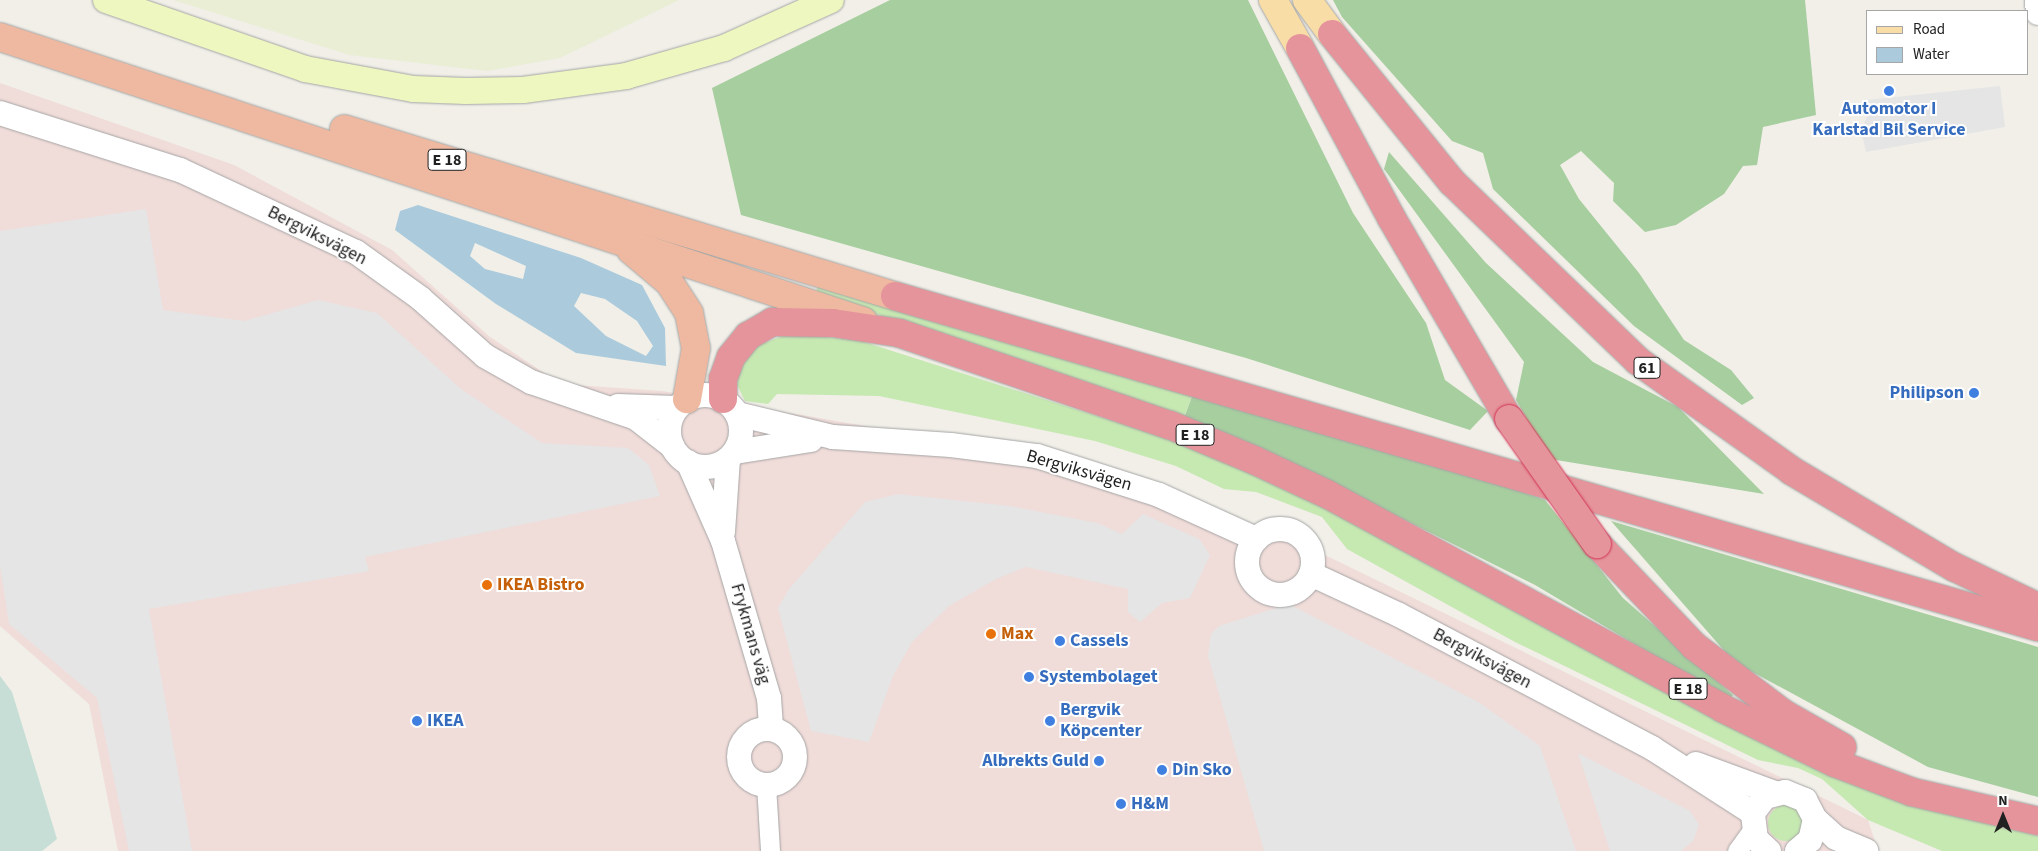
<!DOCTYPE html>
<html>
<head>
<meta charset="utf-8">
<style>
	body { margin:0 }
	#map { position:relative; width:2038px; height:851px; overflow:hidden; background:#f1efe8; font-family:"Source Sans 3",sans-serif }
	div>[style] { position:absolute }
	.commercial>* { inset:0; background:#f0dcd9 }
	.farmland>* { inset:0; background:#e9eed5 }
	.grass>* { inset:0; background:#c6e8b1 }
	.round { border-radius:50% }
	.forest>* { inset:0; background:#a7ce9f }
	.wetland>* { inset:0; background:#c6ded6 }
	.parking>* { inset:0; background:#e5e5e5 }
	.water>* { inset:0; background:#abcbdc }
	.roads { filter:drop-shadow(0 0 1px #a5a5a5) drop-shadow(0 0 1px #a5a5a5) }
	.minor>* { height:19px; margin:-9.5px; padding:0 9.5px; transform-origin:9.5px; border-radius:9.5px; background:#fff }
	.tertiary>* { height:24px; margin:-12px; padding:0 12px; transform-origin:12px; border-radius:12px; background:#fff }
	.tertiary>.ring { margin:-12px; padding:0; box-sizing:content-box; background:none; border:24px solid #fff; border-radius:50% }
	.secondary>* { height:26px; margin:-13px; padding:0 13px; transform-origin:13px; border-radius:13px; background:#eef7c0 }
	.primary>* { height:28px; margin:-14px; padding:0 14px; transform-origin:14px; border-radius:14px; background:#f8dea6 }
	.trunk>* { height:28px; margin:-14px; padding:0 14px; transform-origin:14px; border-radius:14px; background:#eeb9a0 }
	.motorway>* { height:28px; margin:-14px; padding:0 14px; transform-origin:14px; border-radius:14px; background:#e4949a }
	.bridges { filter:drop-shadow(0 0 1px #d43055) drop-shadow(0 0 1px #d43055) }
	.motorway-bridge>* { height:28px; margin:-14px; padding:0 14px; transform-origin:14px; border-radius:14px; background:#e4949a }
	.dots>* { width:14px; height:14px; translate:-50% -50%; box-sizing:border-box; border:2px solid #fff; border-radius:50% }
	span { translate:-50% -50%; white-space:nowrap; text-align:center; line-height:1.15; -webkit-text-stroke:4px #fff; paint-order:stroke }
	.shield-label span { padding:1px 4px; background:#fff; border:1px solid; border-radius:4px; -webkit-text-stroke-width:0 }
	.shield-label { font-size:16px; color:#212121; font-weight:700 }
	.shop-label { font-size:18px; color:#366cbe; font-weight:700 }
	.right { translate:-100% -50%; text-align:right }
	.left { translate:0 -50%; text-align:left }
	.street-label { font-size:18px; color:#212121 }
	.food-label { font-size:18px; color:#c56008; font-weight:700 }
	.legend { position:absolute; left:1866px; top:10px; width:162px; height:65px; box-sizing:border-box; background:#fff; border:1px solid #a6a6a6; margin:0; padding:6px 9px; list-style:none; font-size:15px; color:#212121 }
	.legend li { display:flex; align-items:center; gap:10px; height:25px }
	.legend b { width:25px; border:1px solid #a6a6a6 }
	.north { position:absolute; left:1978px; top:791px; width:50px; height:50px; -webkit-text-stroke:4px #fff; paint-order:stroke; rotate:0deg; font-size:14px; font-weight:700; line-height:20px; text-align:center; color:#212121 }
	.north::after { content:''; display:block; margin:auto; width:18px; height:22px; background:#212121; clip-path:polygon(50% 0,100% 100%,50% 72%,0 100%) }
</style>
</head>
<body>
<div id="map">
	<div class="commercial">
		<i style="clip-path:polygon(0 83px,234px 165px,392px 250px,490px 337px,561px 384px,662px 391px,1061px 460px,1329px 557px,1868px 820px,1878px 851px,118px 851px,89px 704px,0 626px)"></i>
	</div>
	<div class="farmland">
		<i style="clip-path:polygon(173px 0,679px 0,560px 58px,487px 71px,350px 55px)"></i>
	</div>
	<div class="grass">
		<i style="clip-path:polygon(818px 281px,1194px 391px,1184px 417px,816px 294px)"></i>
		<i style="clip-path:polygon(790px 333px,861px 341px,1182px 443px,1321px 506px,1916px 803px,2038px 836px,2038px 851px,1942px 851px,1868px 820px,1822px 779px,1798px 768px,1758px 760px,1515px 642px,1347px 549px,1322px 517px,1256px 492px,1224px 489px,1176px 466px,1095px 441px,879px 396px,777px 394px,768px 404px,745px 401px,735px 381px,742px 360px,756px 346px)"></i>
		<i class="round" style="left:1768px;top:805px;width:36px;height:36px"></i>
	</div>
	<div class="forest">
		<i style="clip-path:polygon(890px 0,1248px 0,1353px 213px,1426px 323px,1445px 380px,1488px 411px,1470px 430px,1246px 358px,741px 215px,712px 88px)"></i>
		<i style="clip-path:polygon(1333px 0,1805px 0,1816px 115px,1763px 127px,1757px 165px,1743px 166px,1724px 194px,1676px 225px,1645px 232px,1613px 201px,1614px 183px,1581px 151px,1560px 165px,1579px 199px,1639px 273px,1684px 340px,1731px 370px,1754px 398px,1742px 405px,1634px 326px,1493px 189px,1483px 153px,1452px 141px,1342px 17px)"></i>
		<i style="clip-path:polygon(1389px 152px,1486px 263px,1593px 362px,1678px 407px,1764px 494px,1550px 459px,1516px 400px,1524px 362px,1384px 169px)"></i>
		<i style="clip-path:polygon(1194px 391px,1440px 463px,1545px 500px,1623px 598px,1733px 695px,1729px 700px,1535px 585px,1365px 500px,1184px 418px)"></i>
		<i style="clip-path:polygon(1611px 521px,2038px 647px,2038px 797px,1928px 767px,1734px 662px)"></i>
	</div>
	<div class="wetland">
		<i style="clip-path:polygon(0 676px,12px 692px,57px 839px,42px 851px,0 851px)"></i>
	</div>
	<div class="parking">
		<i style="clip-path:polygon(2000px 86px,2005px 127px,1866px 152px,1861px 130px,1869px 113px,1867px 100px)"></i>
		<i style="clip-path:polygon(146px 209px,163px 310px,244px 321px,318px 300px,377px 313px,461px 389px,542px 443px,628px 448px,649px 465px,660px 496px,365px 557px,369px 571px,149px 609px,192px 851px,129px 851px,97px 698px,9px 624px,0 566px,0 231px)"></i>
		<i style="clip-path:polygon(898px 494px,1010px 506px,1097px 523px,1122px 534px,1143px 514px,1199px 539px,1210px 555px,1190px 598px,1162px 603px,1140px 622px,1128px 612px,1128px 589px,1026px 567px,996px 579px,949px 606px,912px 642px,893px 676px,869px 742px,811px 731px,778px 608px,789px 589px,865px 502px)"></i>
		<i style="clip-path:polygon(1289px 604px,1480px 703px,1540px 746px,1576px 851px,1264px 851px,1208px 656px,1211px 634px,1219px 626px)"></i>
		<i style="clip-path:polygon(1578px 753px,1690px 811px,1699px 825px,1693px 841px,1681px 851px,1610px 851px)"></i>
	</div>
	<div class="water">
		<i style="clip-path:polygon(evenodd,418px 205px,581px 258px,642px 285px,665px 328px,666px 366px,576px 353px,496px 304px,395px 230px,400px 211px,418px 205px,475px 243px,526px 266px,523px 279px,485px 269px,470px 256px,475px 243px,418px 205px,581px 293px,605px 299px,637px 321px,653px 346px,646px 356px,606px 336px,574px 306px,581px 293px)"></i>
	</div>
	<div class="roads">
		<div class="minor">
			<i style="left:766px;top:785px;width:66px;rotate:86.5deg"></i>
			<i style="left:1737px;top:851px;width:26px;rotate:-54deg"></i>
		</div>
		<div class="tertiary">
			<i style="left:2037px;top:0;width:13px;rotate:86deg"></i>
			<i style="left:0;top:113px;width:189px;rotate:17.6deg"></i>
			<i style="left:180px;top:170px;width:194px;rotate:25deg"></i>
			<i style="left:356px;top:252px;width:79px;rotate:35.7deg"></i>
			<i style="left:420px;top:298px;width:87px;rotate:41.7deg"></i>
			<i style="left:485px;top:356px;width:53px;rotate:29.5deg"></i>
			<i style="left:531px;top:382px;width:111px;rotate:18.9deg"></i>
			<i style="left:636px;top:418px;width:46px;rotate:37.9deg"></i>
			<i class="ring" style="left:669px;top:395px;width:48px;height:48px"></i>
			<i style="left:618px;top:406px;width:58px;rotate:2deg"></i>
			<i style="left:737px;top:414px;width:99px;rotate:13.5deg"></i>
			<i style="left:833px;top:437px;width:118px;rotate:3.9deg"></i>
			<i style="left:951px;top:445px;width:87px;rotate:7.3deg"></i>
			<i style="left:1037px;top:456px;width:128px;rotate:17.7deg"></i>
			<i style="left:1159px;top:495px;width:107px;rotate:24.4deg"></i>
			<i style="left:735px;top:452px;width:77px;rotate:-9deg"></i>
			<i style="left:688px;top:462px;width:86px;rotate:66.1deg"></i>
			<i style="left:723px;top:541px;width:164px;rotate:73.7deg"></i>
			<i style="left:769px;top:698px;width:31px;rotate:86deg"></i>
			<i class="ring" style="left:1247px;top:529px;width:42px;height:42px"></i>
			<i style="left:723px;top:532px;width:73px;rotate:-86.1deg"></i>
			<i style="left:1311px;top:574px;width:97px;rotate:25deg"></i>
			<i style="left:1399px;top:615px;width:286px;rotate:27.7deg"></i>
			<i style="left:1652px;top:748px;width:120px;rotate:32.8deg"></i>
			<i class="ring" style="left:739px;top:729px;width:32px;height:32px"></i>
			<i style="left:1696px;top:764px;width:84px;rotate:20.2deg"></i>
			<i style="left:1815px;top:819px;width:28px;rotate:42deg"></i>
			<i style="left:1836px;top:838px;width:33px;rotate:23deg"></i>
			<i style="left:1769px;top:851px;width:18px;rotate:-137deg"></i>
			<i style="left:1756px;top:839px;width:26px;rotate:-97deg"></i>
			<i style="left:1753px;top:813px;width:20px;rotate:-53deg"></i>
			<i style="left:1765px;top:797px;width:21px;rotate:-14deg"></i>
			<i style="left:1785px;top:792px;width:22px;rotate:22deg"></i>
			<i style="left:1805px;top:800px;width:21px;rotate:62deg"></i>
			<i style="left:1815px;top:819px;width:22px;rotate:103deg"></i>
			<i style="left:1810px;top:840px;width:17px;rotate:140deg"></i>
		</div>
		<div class="secondary">
			<i style="left:106px;top:0;width:211px;rotate:19.1deg"></i>
			<i style="left:305px;top:69px;width:110px;rotate:10.5deg"></i>
			<i style="left:413px;top:89px;width:53px;rotate:2.2deg"></i>
			<i style="left:466px;top:91px;width:57px;rotate:-1deg"></i>
			<i style="left:523px;top:90px;width:104px;rotate:-7.7deg"></i>
			<i style="left:626px;top:76px;width:102px;rotate:-15.9deg"></i>
			<i style="left:724px;top:48px;width:117px;rotate:-24.2deg"></i>
		</div>
		<div class="primary">
			<i style="left:1273px;top:0;width:55px;rotate:60.6deg"></i>
			<i style="left:1307px;top:0;width:42px;rotate:53.7deg"></i>
		</div>
		<div class="trunk">
			<i style="left:0;top:37px;width:909px;rotate:18.22deg"></i>
			<i style="left:344px;top:129px;width:576px;rotate:16.86deg"></i>
			<i style="left:631px;top:250px;width:50px;rotate:40.1deg"></i>
			<i style="left:669px;top:282px;width:37px;rotate:57deg"></i>
			<i style="left:689px;top:313px;width:36px;rotate:79deg"></i>
			<i style="left:696px;top:348px;width:52px;rotate:100deg"></i>
		</div>
		<div class="motorway">
			<i style="left:1332px;top:34px;width:191px;rotate:51deg"></i>
			<i style="left:1452px;top:182px;width:258px;rotate:43.9deg"></i>
			<i style="left:1638px;top:361px;width:189px;rotate:35.5deg"></i>
			<i style="left:1792px;top:471px;width:188px;rotate:30.7deg"></i>
			<i style="left:1954px;top:567px;width:93px;rotate:25.5deg"></i>
			<i style="left:1300px;top:48px;width:194px;rotate:61.7deg"></i>
			<i style="left:1392px;top:219px;width:232px;rotate:59.7deg"></i>
			<i style="left:895px;top:296px;width:1190px;rotate:16.15deg"></i>
			<i style="left:723px;top:399px;width:20px;rotate:-90deg"></i>
			<i style="left:723px;top:379px;width:23px;rotate:-70deg"></i>
			<i style="left:731px;top:357px;width:27px;rotate:-51deg"></i>
			<i style="left:748px;top:336px;width:28px;rotate:-30deg"></i>
			<i style="left:772px;top:322px;width:61px;rotate:0.9deg"></i>
			<i style="left:833px;top:323px;width:67px;rotate:8.6deg"></i>
			<i style="left:899px;top:333px;width:286px;rotate:18.8deg"></i>
			<i style="left:1170px;top:425px;width:91px;rotate:22.6deg"></i>
			<i style="left:1254px;top:460px;width:81px;rotate:25deg"></i>
			<i style="left:1327px;top:494px;width:449px;rotate:28.4deg"></i>
			<i style="left:1722px;top:708px;width:126px;rotate:26deg"></i>
			<i style="left:1835px;top:763px;width:82px;rotate:20.6deg"></i>
			<i style="left:1912px;top:792px;width:129px;rotate:13deg"></i>
			<i style="left:1597px;top:544px;width:141px;rotate:46.4deg"></i>
			<i style="left:1694px;top:646px;width:113px;rotate:37.1deg"></i>
			<i style="left:1784px;top:714px;width:67px;rotate:29.6deg"></i>
		</div>
	</div>
	<div class="bridges">
		<div class="motorway-bridge">
			<i style="left:1509px;top:419px;width:153px;rotate:54.9deg"></i>
		</div>
	</div>
	<div class="dots">
		<i style="left:1889px;top:91px;background:#3f7fe0"></i>
		<i style="left:1974px;top:393px;background:#3f7fe0"></i>
		<i style="left:487px;top:585px;background:#e8710a"></i>
		<i style="left:991px;top:634px;background:#e8710a"></i>
		<i style="left:1060px;top:641px;background:#3f7fe0"></i>
		<i style="left:1029px;top:677px;background:#3f7fe0"></i>
		<i style="left:417px;top:721px;background:#3f7fe0"></i>
		<i style="left:1050px;top:721px;background:#3f7fe0"></i>
		<i style="left:1099px;top:761px;background:#3f7fe0"></i>
		<i style="left:1162px;top:770px;background:#3f7fe0"></i>
		<i style="left:1121px;top:804px;background:#3f7fe0"></i>
	</div>
	<div class="shield-label">
		<span style="left:447px;top:160px">E 18</span>
		<span style="left:1647px;top:368px">61</span>
		<span style="left:1195px;top:435px">E 18</span>
		<span style="left:1688px;top:689px">E 18</span>
	</div>
	<div class="shop-label">
		<span style="left:1889px;top:120px">Automotor I<br>Karlstad Bil Service</span>
		<span class="right" style="left:1964px;top:393px">Philipson</span>
		<span class="left" style="left:1070px;top:641px">Cassels</span>
		<span class="left" style="left:1039px;top:677px">Systembolaget</span>
		<span class="left" style="left:1060px;top:721px">Bergvik<br>Köpcenter</span>
		<span class="left" style="left:427px;top:721px">IKEA</span>
		<span class="right" style="left:1089px;top:761px">Albrekts Guld</span>
		<span class="left" style="left:1172px;top:770px">Din Sko</span>
		<span class="left" style="left:1131px;top:804px">H&amp;M</span>
	</div>
	<div class="street-label">
		<span style="left:317px;top:236px;rotate:27deg">Bergviksvägen</span>
		<span style="left:1079px;top:471px;rotate:16deg">Bergviksvägen</span>
		<span style="left:750px;top:634px;rotate:74deg">Frykmans väg</span>
		<span style="left:1482px;top:659px;rotate:28deg">Bergviksvägen</span>
	</div>
	<div class="food-label">
		<span class="left" style="left:497px;top:585px">IKEA Bistro</span>
		<span class="left" style="left:1001px;top:634px">Max</span>
	</div>
	<ul class="legend">
	<li><b style="height:6px;background:#f8dea6"></b>Road</li>
	<li><b style="height:14px;background:#abcbdc"></b>Water</li>
	</ul>
	<div class="north">N</div>
</div>
</body>
</html>
